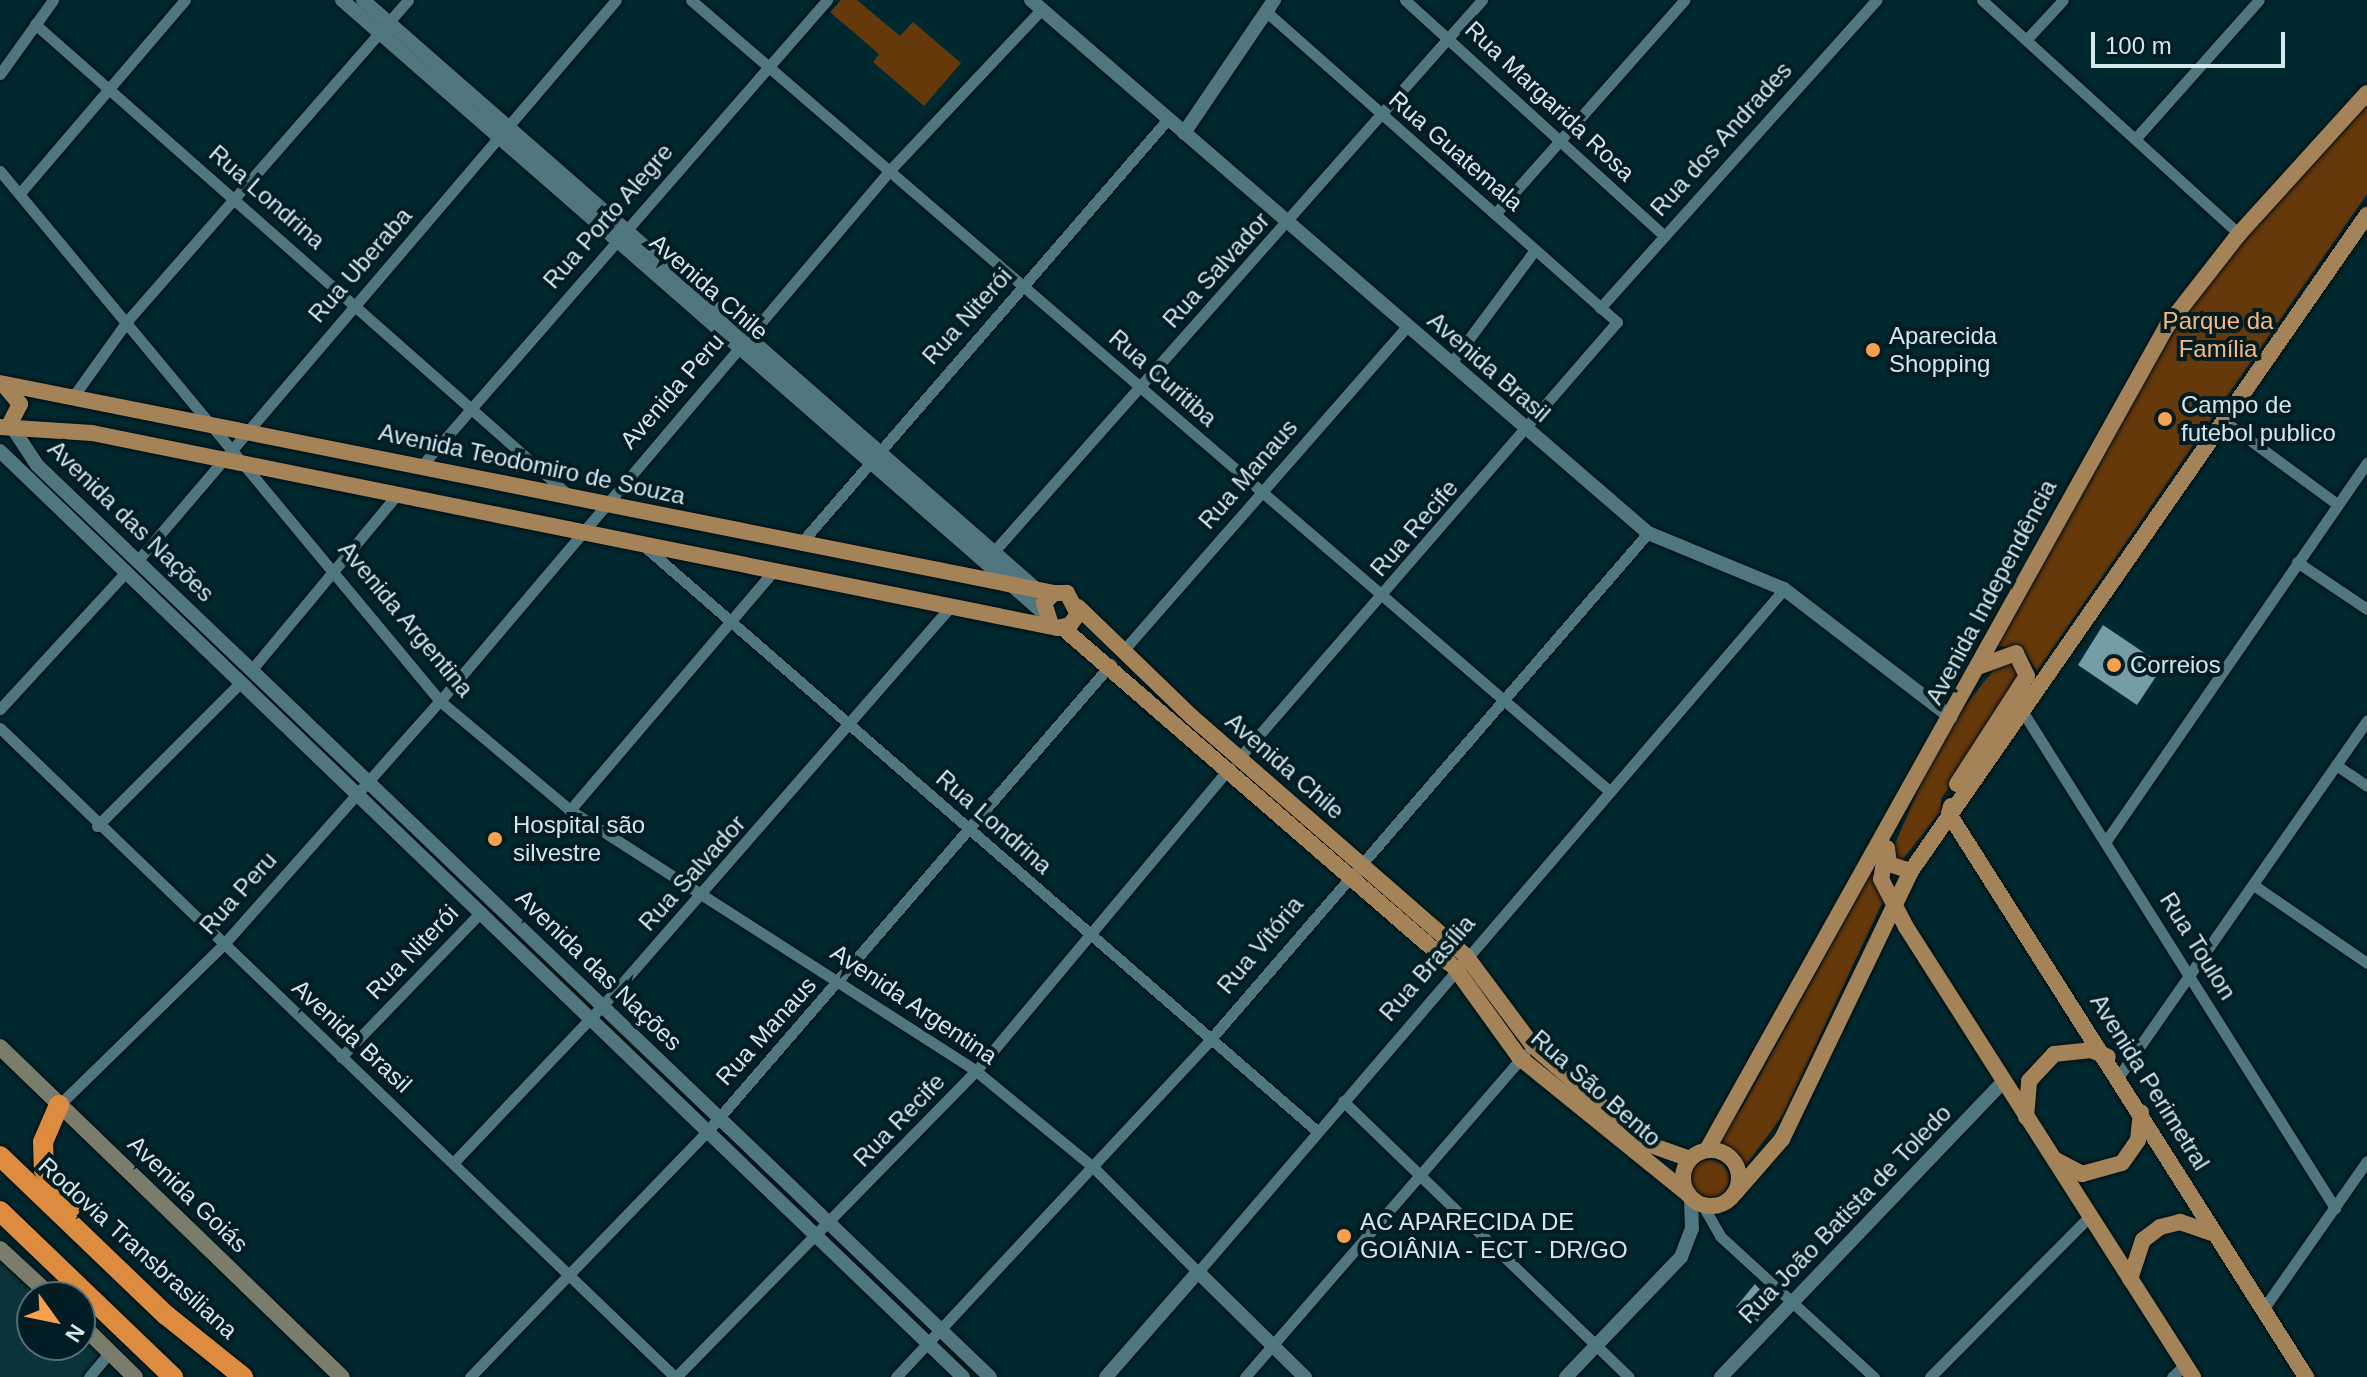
<!DOCTYPE html>
<html>
<head>
<meta charset="utf-8">
<style>
	body { margin:0 }
	#map { position:relative; width:2367px; height:1377px; overflow:hidden; background:#00282f; font-family:Arial,sans-serif }
	div>[style] { position:absolute }
	.built>* { inset:0; background:#0b343a }
	.green>* { inset:0; background:#66390b }
	.round { border-radius:50% }
	.building>* { inset:0; background:#759da5 }
	.roads { filter:drop-shadow(0 0 2px #000f13) drop-shadow(0 0 2px #000f13) }
	.minor>* { height:11px; margin:-5.5px; padding:0 5.5px; transform-origin:5.5px; border-radius:5.5px; background:#50777f }
	.tertiary>* { height:14px; margin:-7px; padding:0 7px; transform-origin:7px; border-radius:7px; background:#50777f }
	.secondary>* { height:16px; margin:-8px; padding:0 8px; transform-origin:8px; border-radius:8px; background:#7a7d6c }
	.primary>* { height:16px; margin:-8px; padding:0 8px; transform-origin:8px; border-radius:8px; background:#a58358 }
	.primary>.ring { margin:-8px; padding:0; box-sizing:content-box; background:none; border:16px solid #a58358; border-radius:50% }
	.motorway>* { height:20px; margin:-10px; padding:0 10px; transform-origin:10px; border-radius:10px; background:#dd8b3e }
	.dots>* { width:22px; height:22px; translate:-50% -50%; box-sizing:border-box; border:4px solid #011d23; border-radius:50% }
	span { translate:-50% -50%; white-space:nowrap; text-align:center; line-height:1.15; -webkit-text-stroke:8px #011d23; paint-order:stroke }
	.street-label { font-size:24px; color:#d3e7ec }
	.park-label { font-size:24px; color:#fcb77c }
	.poi-label { font-size:24px; color:#d3e7ec }
	.left { translate:0 -50%; text-align:left }
	.north { position:absolute; left:16px; top:1281px; width:80px; height:80px; box-sizing:border-box; background:#011d23; border:2px solid #556e73; border-radius:50%; rotate:123deg; font-size:22px; font-weight:700; line-height:32px; text-align:center; color:#d3e7ec }
	.north::after { content:''; display:block; margin:auto; width:28px; height:36px; background:#f9a04d; clip-path:polygon(50% 0,100% 100%,50% 72%,0 100%) }
	.scale { position:absolute; left:2091px; top:32px; width:194px; height:36px; box-sizing:border-box; border:4px solid #d3e7ec; border-top:0; padding-left:10px; font-size:24px; line-height:28px; white-space:nowrap; color:#d3e7ec; -webkit-text-stroke:6px #011d23; paint-order:stroke }
</style>
</head>
<body>
<div id="map">
	<div class="built">
		<i style="clip-path:polygon(0 1257px,47px 1297px,32px 1297px,32px 1345px,80px 1345px,80px 1325px,110px 1352px,87px 1377px,0 1377px)"></i>
	</div>
	<div class="green">
		<i style="clip-path:polygon(841px 0,857px 0,900px 36px,913px 22px,961px 63px,924px 106px,873px 62px,879px 54px,830px 12px)"></i>
		<i style="clip-path:polygon(2367px 100px,2367px 194px,2037px 671px,2023px 649px,1997px 646px,2185px 307px)"></i>
		<i style="clip-path:polygon(2011px 660px,2021px 681px,1941px 799px,1941px 811px,1899px 864px,1891px 853px,1929px 766px,1958px 715px,2000px 662px)"></i>
		<i style="clip-path:polygon(1874px 867px,1883px 901px,1783px 1115px,1743px 1169px,1735px 1153px,1716px 1140px,1742px 1108px)"></i>
		<i class="round" style="left:1691px;top:1160px;width:38px;height:38px"></i>
	</div>
	<div class="building">
		<i style="clip-path:polygon(2103px 625px,2152px 658px,2149px 665px,2159px 672px,2137px 705px,2078px 665px)"></i>
		<i style="clip-path:polygon(1755px 1284px,1772px 1303px,1757px 1322px,1736px 1307px)"></i>
	</div>
	<div class="roads">
		<div class="minor">
			<i style="left:691px;top:0;width:1209px;rotate:40.74deg"></i>
			<i style="left:1405px;top:0;width:350px;rotate:42.3deg"></i>
			<i style="left:1982px;top:0;width:348px;rotate:42.3deg"></i>
			<i style="left:35px;top:24px;width:716px;rotate:41.43deg"></i>
			<i style="left:2026px;top:40px;width:54px;rotate:-47.2deg"></i>
			<i style="left:0;top:74px;width:91px;rotate:-54.4deg"></i>
			<i style="left:2135px;top:139px;width:186px;rotate:-48.3deg"></i>
			<i style="left:0;top:171px;width:689px;rotate:50.3deg"></i>
			<i style="left:440px;top:701px;width:170px;rotate:40deg"></i>
			<i style="left:570px;top:810px;width:483px;rotate:32.7deg"></i>
			<i style="left:976px;top:1071px;width:151px;rotate:39.4deg"></i>
			<i style="left:1093px;top:1167px;width:148px;rotate:45deg"></i>
			<i style="left:1198px;top:1272px;width:900px;rotate:-49.37deg"></i>
			<i style="left:20px;top:193px;width:254px;rotate:-49.5deg"></i>
			<i style="left:1495px;top:214px;width:286px;rotate:-48.5deg"></i>
			<i style="left:1600px;top:308px;width:414px;rotate:-48.1deg"></i>
			<i style="left:1451px;top:363px;width:141px;rotate:-53.4deg"></i>
			<i style="left:75px;top:394px;width:91px;rotate:-54.4deg"></i>
			<i style="left:128px;top:320px;width:425px;rotate:-48.8deg"></i>
			<i style="left:2224px;top:421px;width:140px;rotate:36.3deg"></i>
			<i style="left:424px;top:463px;width:614px;rotate:-48.96deg"></i>
			<i style="left:800px;top:544px;width:562px;rotate:-49.11deg"></i>
			<i style="left:644px;top:546px;width:892px;rotate:41deg"></i>
			<i style="left:989px;top:557px;width:744px;rotate:-48.49deg"></i>
			<i style="left:138px;top:560px;width:736px;rotate:-49.52deg"></i>
			<i style="left:2297px;top:562px;width:84px;rotate:33.9deg"></i>
			<i style="left:1122px;top:652px;width:433px;rotate:-48.8deg"></i>
			<i style="left:253px;top:668px;width:224px;rotate:-50.3deg"></i>
			<i style="left:0;top:709px;width:186px;rotate:-47.4deg"></i>
			<i style="left:2021px;top:709px;width:590px;rotate:57.82deg"></i>
			<i style="left:0;top:728px;width:936px;rotate:43.88deg"></i>
			<i style="left:1239px;top:758px;width:577px;rotate:-49.08deg"></i>
			<i style="left:1617px;top:322px;width:468px;rotate:-138.5deg"></i>
			<i style="left:2336px;top:765px;width:37px;rotate:34deg"></i>
			<i style="left:570px;top:810px;width:315px;rotate:-49.6deg"></i>
			<i style="left:97px;top:826px;width:204px;rotate:-45deg"></i>
			<i style="left:2106px;top:841px;width:460px;rotate:-55.4deg"></i>
			<i style="left:2255px;top:886px;width:136px;rotate:34.5deg"></i>
			<i style="left:341px;top:1057px;width:202px;rotate:-46deg"></i>
			<i style="left:2119px;top:1076px;width:434px;rotate:-55.1deg"></i>
			<i style="left:1343px;top:1101px;width:397px;rotate:44deg"></i>
			<i style="left:59px;top:1105px;width:229px;rotate:-44.3deg"></i>
			<i style="left:223px;top:945px;width:327px;rotate:-48.4deg"></i>
			<i style="left:440px;top:701px;width:697px;rotate:-49.71deg"></i>
			<i style="left:891px;top:169px;width:220px;rotate:-46.7deg"></i>
			<i style="left:455px;top:1161px;width:216px;rotate:-46.5deg"></i>
			<i style="left:604px;top:1004px;width:529px;rotate:-48.91deg"></i>
			<i style="left:1703px;top:1206px;width:34px;rotate:60deg"></i>
			<i style="left:1720px;top:1236px;width:209px;rotate:42.5deg"></i>
			<i style="left:2264px;top:1308px;width:179px;rotate:-55deg"></i>
			<i style="left:89px;top:1377px;width:33px;rotate:-50deg"></i>
			<i style="left:470px;top:1377px;width:338px;rotate:-46deg"></i>
			<i style="left:705px;top:1134px;width:621px;rotate:-49.18deg"></i>
			<i style="left:676px;top:1377px;width:429px;rotate:-45.6deg"></i>
			<i style="left:976px;top:1071px;width:395px;rotate:-50.1deg"></i>
			<i style="left:896px;top:1377px;width:459px;rotate:-47deg"></i>
			<i style="left:1209px;top:1041px;width:671px;rotate:-49.17deg"></i>
			<i style="left:1245px;top:1377px;width:427px;rotate:-49.1deg"></i>
			<i style="left:1930px;top:1377px;width:226px;rotate:-45.2deg"></i>
			<i style="left:2172px;top:1377px;width:18px;rotate:-43deg"></i>
		</div>
		<div class="tertiary">
			<i style="left:342px;top:0;width:930px;rotate:41.16deg"></i>
			<i style="left:363px;top:0;width:893px;rotate:41.19deg"></i>
			<i style="left:1031px;top:0;width:815px;rotate:40.82deg"></i>
			<i style="left:1648px;top:533px;width:147px;rotate:22.4deg"></i>
			<i style="left:1784px;top:589px;width:210px;rotate:37.5deg"></i>
			<i style="left:1184px;top:133px;width:161px;rotate:-55.9deg"></i>
			<i style="left:10px;top:424px;width:49px;rotate:56.6deg"></i>
			<i style="left:37px;top:465px;width:1319px;rotate:43.74deg"></i>
			<i style="left:0;top:451px;width:1336px;rotate:43.88deg"></i>
			<i style="left:1106px;top:1377px;width:140px;rotate:-48.8deg"></i>
			<i style="left:1198px;top:1272px;width:150px;rotate:44.5deg"></i>
			<i style="left:1566px;top:1377px;width:166px;rotate:-46.2deg"></i>
			<i style="left:1681px;top:1257px;width:30px;rotate:-69deg"></i>
			<i style="left:1692px;top:1229px;width:31px;rotate:-92deg"></i>
			<i style="left:1721px;top:1377px;width:407px;rotate:-46.3deg"></i>
		</div>
		<div class="secondary">
			<i style="left:0;top:1047px;width:475px;rotate:44deg"></i>
			<i style="left:0;top:1249px;width:71px;rotate:42.7deg"></i>
			<i style="left:80px;top:1323px;width:77px;rotate:44.5deg"></i>
		</div>
		<div class="primary">
			<i style="left:0;top:383px;width:1075px;rotate:11.27deg"></i>
			<i style="left:4px;top:385px;width:25px;rotate:50deg"></i>
			<i style="left:20px;top:404px;width:22px;rotate:117deg"></i>
			<i style="left:0;top:427px;width:92px;rotate:3.7deg"></i>
			<i style="left:92px;top:433px;width:985px;rotate:11.42deg"></i>
			<i style="left:1057px;top:628px;width:13px;rotate:-13deg"></i>
			<i style="left:1070px;top:625px;width:14px;rotate:-54deg"></i>
			<i style="left:1078px;top:614px;width:24px;rotate:-118deg"></i>
			<i style="left:1067px;top:593px;width:13px;rotate:180deg"></i>
			<i style="left:1054px;top:593px;width:14px;rotate:135deg"></i>
			<i style="left:1044px;top:603px;width:23px;rotate:72deg"></i>
			<i style="left:1078px;top:607px;width:158px;rotate:44deg"></i>
			<i style="left:1192px;top:717px;width:364px;rotate:41.1deg"></i>
			<i style="left:1466px;top:956px;width:112px;rotate:53.3deg"></i>
			<i style="left:1533px;top:1046px;width:148px;rotate:40.9deg"></i>
			<i style="left:1645px;top:1143px;width:48px;rotate:19.6deg"></i>
			<i style="left:1063px;top:628px;width:519px;rotate:40.94deg"></i>
			<i style="left:1455px;top:968px;width:111px;rotate:54.2deg"></i>
			<i style="left:1520px;top:1058px;width:216px;rotate:39deg"></i>
			<i style="left:1957px;top:784px;width:129px;rotate:-57.1deg"></i>
			<i style="left:2027px;top:676px;width:25px;rotate:-116deg"></i>
			<i style="left:2016px;top:653px;width:38px;rotate:160deg"></i>
			<i style="left:1951px;top:806px;width:8px;rotate:104deg"></i>
			<i style="left:1949px;top:814px;width:667px;rotate:57.62deg"></i>
			<i style="left:1887px;top:848px;width:16px;rotate:83deg"></i>
			<i style="left:1889px;top:864px;width:23px;rotate:18deg"></i>
			<i style="left:1886px;top:849px;width:30px;rotate:99deg"></i>
			<i style="left:1881px;top:879px;width:54px;rotate:62.5deg"></i>
			<i style="left:1906px;top:927px;width:534px;rotate:57.47deg"></i>
			<i style="left:2026px;top:1117px;width:36px;rotate:-85deg"></i>
			<i style="left:2029px;top:1081px;width:37px;rotate:-47deg"></i>
			<i style="left:2054px;top:1054px;width:37px;rotate:-6deg"></i>
			<i style="left:2091px;top:1050px;width:18px;rotate:22deg"></i>
			<i style="left:1707px;top:1150px;width:944px;rotate:-60.83deg"></i>
			<i style="left:2167px;top:326px;width:117px;rotate:-52deg"></i>
			<i style="left:2239px;top:234px;width:190px;rotate:-47.8deg"></i>
			<i class="ring" style="left:1683px;top:1150px;width:40px;height:40px"></i>
			<i style="left:2056px;top:1160px;width:30px;rotate:28deg"></i>
			<i style="left:2082px;top:1174px;width:41px;rotate:-15.4deg"></i>
			<i style="left:2122px;top:1163px;width:28px;rotate:-55deg"></i>
			<i style="left:2138px;top:1140px;width:28px;rotate:-84deg"></i>
			<i style="left:1736px;top:1192px;width:70px;rotate:-49deg"></i>
			<i style="left:1782px;top:1139px;width:297px;rotate:-64.3deg"></i>
			<i style="left:1911px;top:871px;width:799px;rotate:-55.2deg"></i>
			<i style="left:2130px;top:1279px;width:41px;rotate:-71.6deg"></i>
			<i style="left:2143px;top:1240px;width:21px;rotate:-37deg"></i>
			<i style="left:2160px;top:1227px;width:21px;rotate:-14deg"></i>
			<i style="left:2180px;top:1222px;width:37px;rotate:19deg"></i>
		</div>
		<div class="motorway">
			<i style="left:59px;top:1105px;width:40px;rotate:113.4deg"></i>
			<i style="left:43px;top:1142px;width:28px;rotate:88deg"></i>
			<i style="left:44px;top:1170px;width:46px;rotate:52.9deg"></i>
			<i style="left:0;top:1156px;width:230px;rotate:43.8deg"></i>
			<i style="left:166px;top:1315px;width:99px;rotate:38.8deg"></i>
			<i style="left:0;top:1211px;width:240px;rotate:43.8deg"></i>
		</div>
	</div>
	<div class="dots">
		<i style="left:1873px;top:350px;background:#f9a04d"></i>
		<i style="left:2165px;top:419px;background:#f9a04d"></i>
		<i style="left:2114px;top:665px;background:#f9a04d"></i>
		<i style="left:495px;top:839px;background:#f9a04d"></i>
		<i style="left:1344px;top:1236px;background:#f9a04d"></i>
	</div>
	<div class="street-label">
		<span style="left:1550px;top:101px;rotate:43deg">Rua Margarida Rosa</span>
		<span style="left:1721px;top:139px;rotate:-48deg">Rua dos Andrades</span>
		<span style="left:1456px;top:151px;rotate:41deg">Rua Guatemala</span>
		<span style="left:267px;top:197px;rotate:41deg">Rua Londrina</span>
		<span style="left:608px;top:216px;rotate:-49deg">Rua Porto Alegre</span>
		<span style="left:360px;top:265px;rotate:-49deg">Rua Uberaba</span>
		<span style="left:1216px;top:270px;rotate:-48deg">Rua Salvador</span>
		<span style="left:709px;top:287px;rotate:41deg">Avenida Chile</span>
		<span style="left:967px;top:316px;rotate:-48deg">Rua Niterói</span>
		<span style="left:1489px;top:367px;rotate:41deg">Avenida Brasil</span>
		<span style="left:1163px;top:378px;rotate:41deg">Rua Curitiba</span>
		<span style="left:672px;top:391px;rotate:-49deg">Avenida Peru</span>
		<span style="left:532px;top:464px;rotate:12deg">Avenida Teodomiro de Souza</span>
		<span style="left:1248px;top:474px;rotate:-49deg">Rua Manaus</span>
		<span style="left:131px;top:521px;rotate:44deg">Avenida das Nações</span>
		<span style="left:1414px;top:528px;rotate:-49deg">Rua Recife</span>
		<span style="left:1991px;top:592px;rotate:-62deg">Avenida Independência</span>
		<span style="left:406px;top:619px;rotate:50deg">Avenida Argentina</span>
		<span style="left:1285px;top:766px;rotate:41deg">Avenida Chile</span>
		<span style="left:994px;top:822px;rotate:41deg">Rua Londrina</span>
		<span style="left:692px;top:873px;rotate:-48deg">Rua Salvador</span>
		<span style="left:238px;top:893px;rotate:-48deg">Rua Peru</span>
		<span style="left:1260px;top:945px;rotate:-50deg">Rua Vitória</span>
		<span style="left:2198px;top:946px;rotate:58deg">Rua Toulon</span>
		<span style="left:412px;top:952px;rotate:-46deg">Rua Niterói</span>
		<span style="left:1427px;top:968px;rotate:-49deg">Rua Brasília</span>
		<span style="left:599px;top:970px;rotate:44deg">Avenida das Nações</span>
		<span style="left:914px;top:1004px;rotate:34deg">Avenida Argentina</span>
		<span style="left:766px;top:1031px;rotate:-48deg">Rua Manaus</span>
		<span style="left:352px;top:1036px;rotate:43deg">Avenida Brasil</span>
		<span style="left:2150px;top:1082px;rotate:58deg">Avenida Perimetral</span>
		<span style="left:1596px;top:1088px;rotate:41deg">Rua São Bento</span>
		<span style="left:899px;top:1120px;rotate:-46deg">Rua Recife</span>
		<span style="left:188px;top:1194px;rotate:44deg">Avenida Goiás</span>
		<span style="left:1845px;top:1214px;rotate:-46deg">Rua João Batista de Toledo</span>
		<span style="left:138px;top:1248px;rotate:42deg">Rodovia Transbrasiliana</span>
	</div>
	<div class="park-label">
		<span style="left:2218px;top:335px">Parque da<br>Família</span>
	</div>
	<div class="poi-label">
		<span class="left" style="left:1889px;top:350px">Aparecida<br>Shopping</span>
		<span class="left" style="left:2181px;top:419px">Campo de<br>futebol publico</span>
		<span class="left" style="left:2130px;top:665px">Correios</span>
		<span class="left" style="left:513px;top:839px">Hospital são<br>silvestre</span>
		<span class="left" style="left:1360px;top:1236px">AC APARECIDA DE<br>GOIÂNIA - ECT - DR/GO</span>
	</div>
	<div class="north">N</div>
	<div class="scale">100 m</div>
</div>
</body>
</html>
